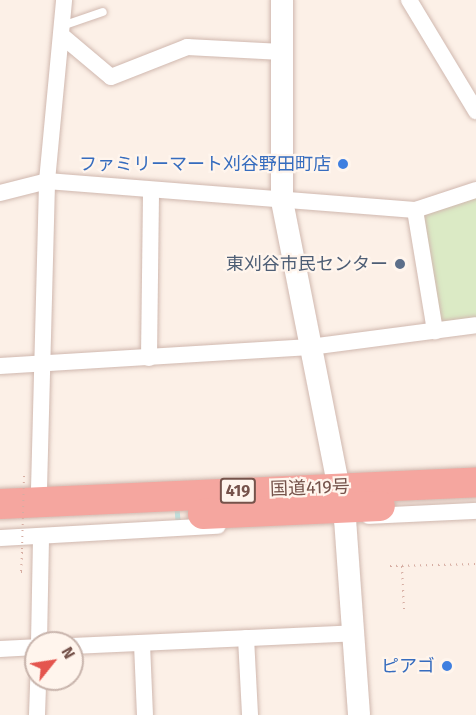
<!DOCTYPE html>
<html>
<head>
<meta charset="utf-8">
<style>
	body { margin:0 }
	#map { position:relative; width:476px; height:715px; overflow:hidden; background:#fcf0e7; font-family:"Fira Sans","Noto Sans JP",sans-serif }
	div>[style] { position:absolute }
	.green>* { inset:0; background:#dbeac5 }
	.stream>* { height:4.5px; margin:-2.25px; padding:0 2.25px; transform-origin:2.25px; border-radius:2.25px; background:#bbe6e4 }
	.path>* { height:2px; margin-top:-1px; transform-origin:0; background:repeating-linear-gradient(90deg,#d6ada2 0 1.5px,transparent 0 6px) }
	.roads { filter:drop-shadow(0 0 2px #d0b8af) drop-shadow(0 0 2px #d0b8af) }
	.lane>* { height:8px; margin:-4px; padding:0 4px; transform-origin:4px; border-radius:4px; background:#fff }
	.street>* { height:16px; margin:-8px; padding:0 8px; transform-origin:8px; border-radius:8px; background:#fff }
	.secondary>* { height:22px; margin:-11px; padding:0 11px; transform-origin:11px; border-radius:11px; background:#fff }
	.highway>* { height:30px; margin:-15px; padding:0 15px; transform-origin:15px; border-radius:15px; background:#f5a69f }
	.path-bridge>* { height:2px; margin-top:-1px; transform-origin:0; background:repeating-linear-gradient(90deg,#d6ada2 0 1.5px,transparent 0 6px) }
	.dots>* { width:16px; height:16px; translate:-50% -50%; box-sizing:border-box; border:3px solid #fff5ed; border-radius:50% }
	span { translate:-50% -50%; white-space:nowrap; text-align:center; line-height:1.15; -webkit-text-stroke:4.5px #fff5ed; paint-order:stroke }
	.shield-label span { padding:2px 4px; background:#fff5ed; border:2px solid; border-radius:4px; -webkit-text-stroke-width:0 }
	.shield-label { font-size:16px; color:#76534b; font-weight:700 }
	.shop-label { font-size:18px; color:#366cbe }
	.right { translate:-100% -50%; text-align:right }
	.service-label { font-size:18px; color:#4e5e75 }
	.street-label { font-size:18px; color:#76534b }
	.north { position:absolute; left:24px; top:631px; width:60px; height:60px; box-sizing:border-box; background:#fff5ed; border:2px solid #c8b4ac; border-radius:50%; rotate:60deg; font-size:16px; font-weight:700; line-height:24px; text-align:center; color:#76534b }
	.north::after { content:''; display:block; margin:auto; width:21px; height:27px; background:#e4554e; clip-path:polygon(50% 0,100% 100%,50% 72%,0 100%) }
</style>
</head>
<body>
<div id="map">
	<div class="green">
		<i style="clip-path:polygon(476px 196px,476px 318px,441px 323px,423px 214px)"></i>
	</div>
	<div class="stream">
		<i style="left:177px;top:507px;width:15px;rotate:86deg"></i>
	</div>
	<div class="path">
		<i style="left:22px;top:552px;width:20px;rotate:93deg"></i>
		<i style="left:21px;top:572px;width:4px"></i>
		<i style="left:390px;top:566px;width:86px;rotate:-1.3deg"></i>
		<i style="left:402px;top:566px;width:43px;rotate:87.3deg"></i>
	</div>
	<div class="roads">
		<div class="lane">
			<i style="left:62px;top:26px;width:43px;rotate:-18.9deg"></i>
		</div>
		<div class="street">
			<i style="left:409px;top:0;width:130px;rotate:58.9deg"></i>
			<i style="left:61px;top:35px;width:65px;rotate:40deg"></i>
			<i style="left:111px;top:77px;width:82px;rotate:-21.5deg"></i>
			<i style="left:187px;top:47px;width:95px;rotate:3deg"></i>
			<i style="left:0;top:193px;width:49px;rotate:-14.3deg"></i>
			<i style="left:47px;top:181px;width:369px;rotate:4.5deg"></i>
			<i style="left:415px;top:210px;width:64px;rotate:-18.2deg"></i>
			<i style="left:415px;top:210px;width:123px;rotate:80.6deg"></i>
			<i style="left:149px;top:358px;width:168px;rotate:-89.3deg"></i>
			<i style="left:0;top:366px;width:311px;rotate:-3.5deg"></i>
			<i style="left:310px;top:347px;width:167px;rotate:-7.5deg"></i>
			<i style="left:39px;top:489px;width:308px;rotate:-88.5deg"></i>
			<i style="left:47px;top:181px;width:182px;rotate:-84.6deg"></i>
			<i style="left:369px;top:516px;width:107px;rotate:-2.7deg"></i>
			<i style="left:0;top:538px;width:218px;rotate:-3.2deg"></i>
			<i style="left:246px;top:638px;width:77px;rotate:87deg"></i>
			<i style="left:39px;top:643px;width:107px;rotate:-88.9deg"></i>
			<i style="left:142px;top:644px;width:71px;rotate:87.6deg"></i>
			<i style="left:72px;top:646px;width:283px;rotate:-2.6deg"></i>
			<i style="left:0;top:649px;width:36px;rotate:-3deg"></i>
			<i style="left:37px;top:715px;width:36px;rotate:-88deg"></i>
		</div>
		<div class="secondary">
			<i style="left:282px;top:0;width:201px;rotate:90deg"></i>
			<i style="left:282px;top:201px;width:324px;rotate:78.8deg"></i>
			<i style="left:345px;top:519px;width:196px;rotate:85.9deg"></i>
		</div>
		<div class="highway">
			<i style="left:0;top:504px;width:477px;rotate:-2.6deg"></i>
			<i style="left:203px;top:514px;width:177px;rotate:-2.6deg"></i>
		</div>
	</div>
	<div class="path-bridge">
		<i style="left:22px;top:549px;width:73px;rotate:-88.4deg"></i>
	</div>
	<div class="dots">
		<i style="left:343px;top:164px;background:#3f7fe0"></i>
		<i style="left:400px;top:264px;background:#5c6f8a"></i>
		<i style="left:447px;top:666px;background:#3f7fe0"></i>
	</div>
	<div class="shield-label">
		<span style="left:238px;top:491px">419</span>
	</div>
	<div class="shop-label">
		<span class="right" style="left:331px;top:164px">ファミリーマート刈谷野田町店</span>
		<span class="right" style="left:435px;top:666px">ピアゴ</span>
	</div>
	<div class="service-label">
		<span class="right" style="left:388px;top:264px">東刈谷市民センター</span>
	</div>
	<div class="street-label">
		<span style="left:310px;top:488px;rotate:-2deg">国道419号</span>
	</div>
	<div class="north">N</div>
</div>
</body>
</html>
